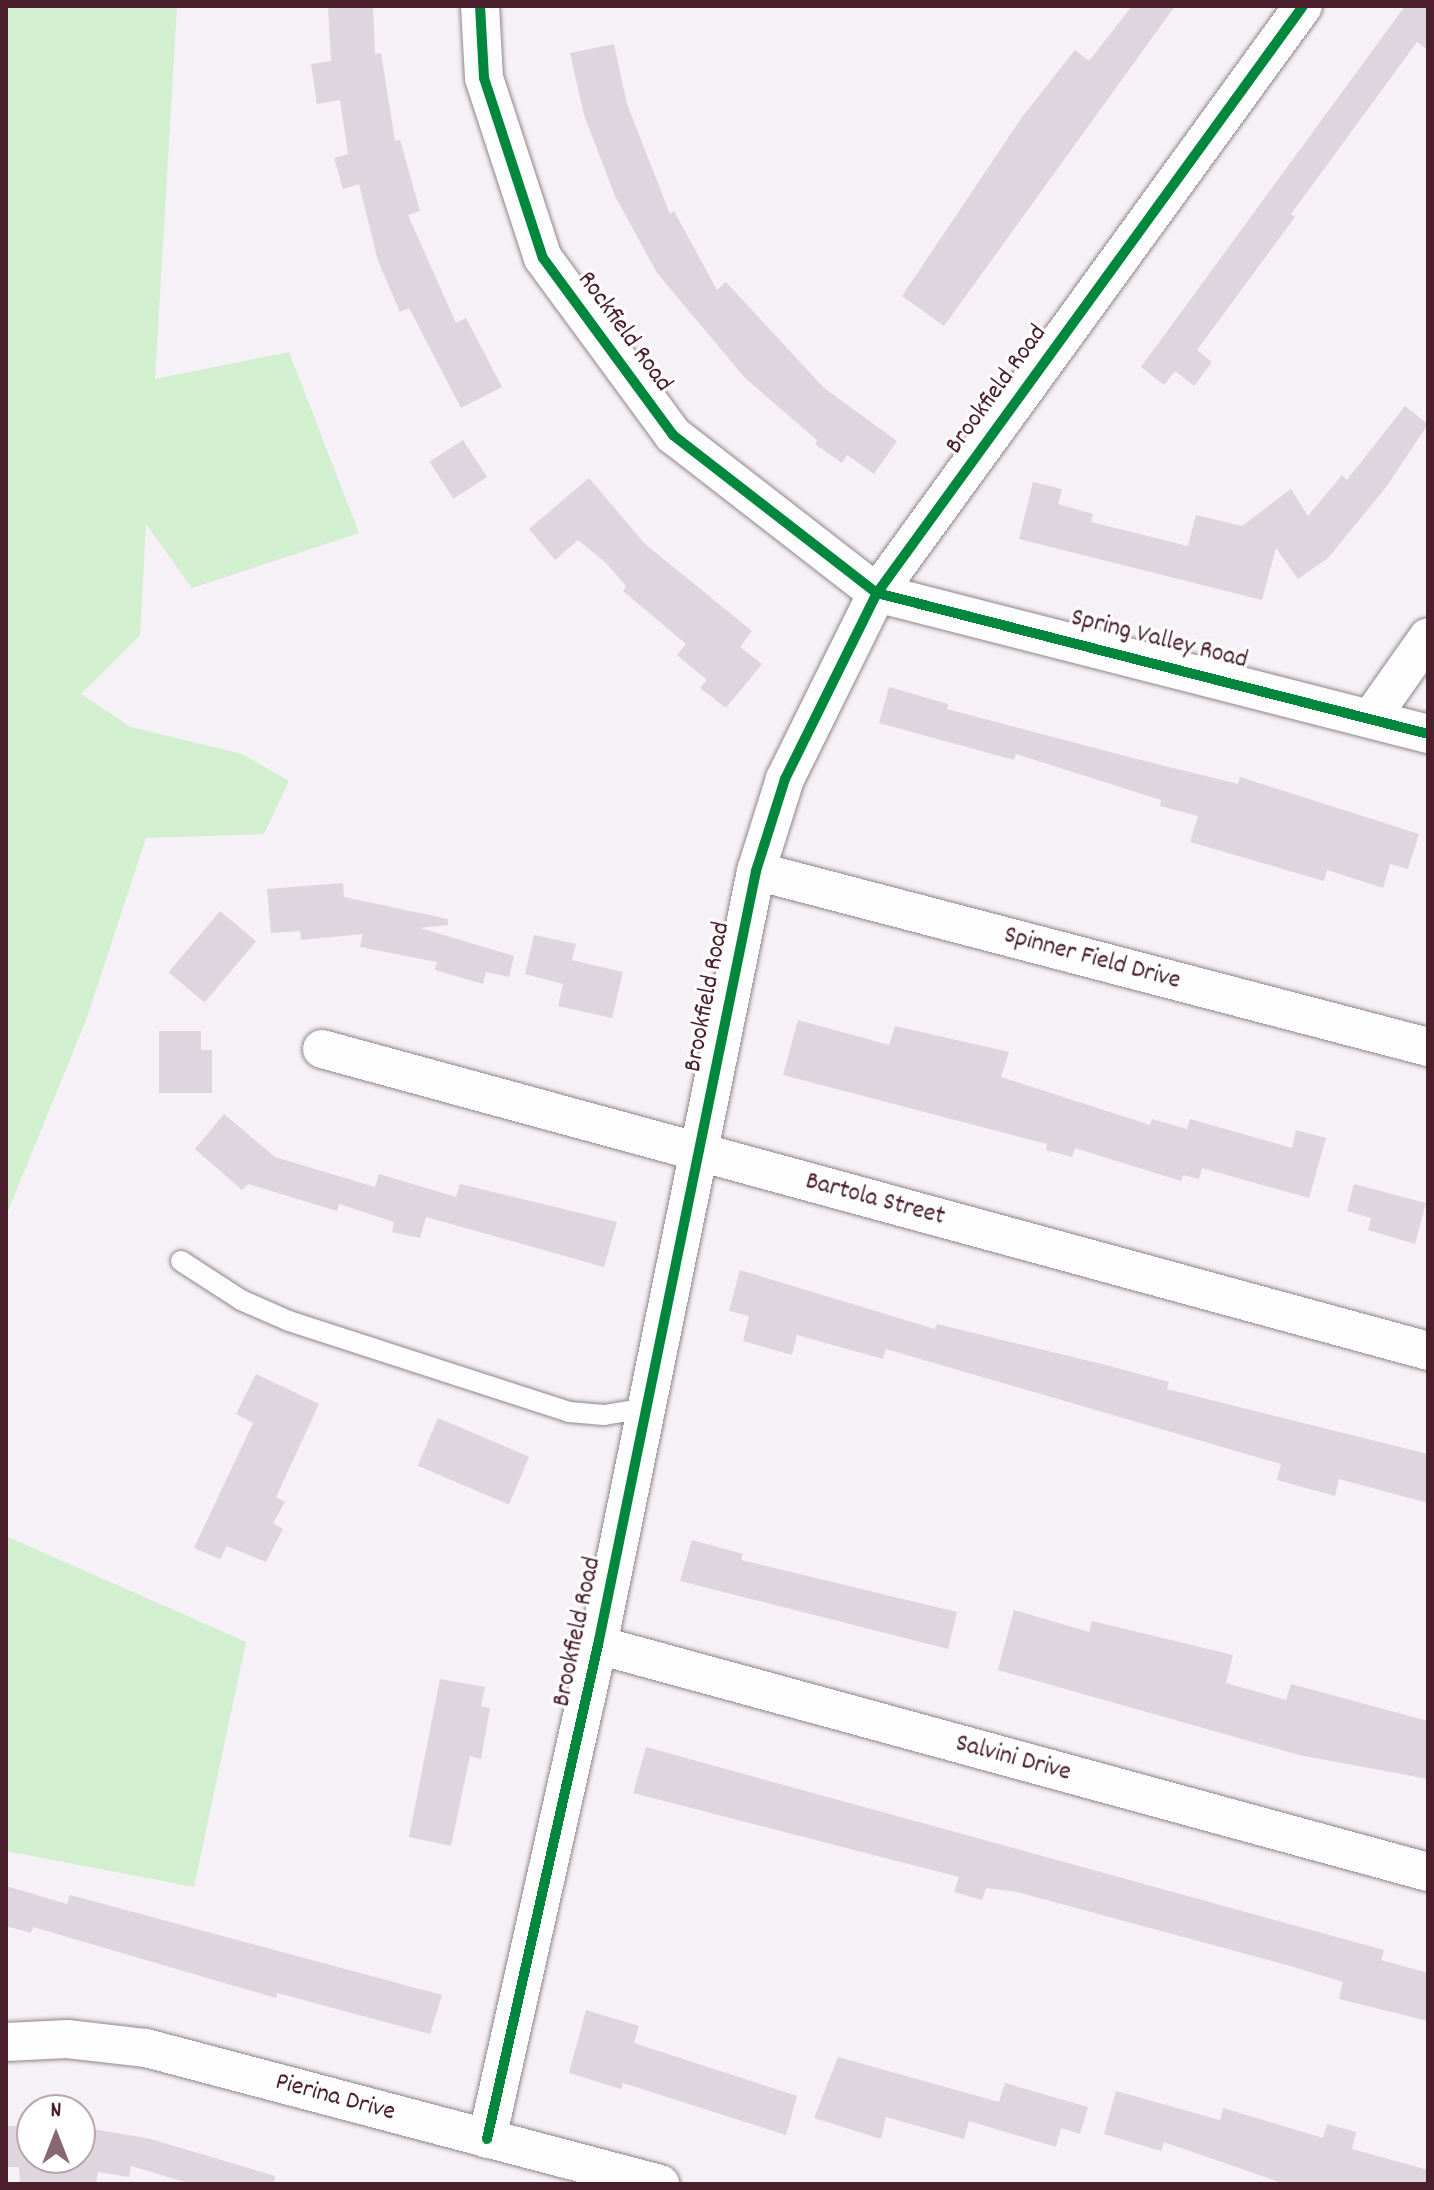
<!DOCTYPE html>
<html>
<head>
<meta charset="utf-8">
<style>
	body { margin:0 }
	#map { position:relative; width:1434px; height:2190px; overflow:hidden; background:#f6f1f6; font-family:Dekko,sans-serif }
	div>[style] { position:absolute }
	.green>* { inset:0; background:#d2efd0 }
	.building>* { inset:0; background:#dfd5de; transform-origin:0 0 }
	.roads { filter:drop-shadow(0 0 2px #90858a) drop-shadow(0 0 2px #90858a) }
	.service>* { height:20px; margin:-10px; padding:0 10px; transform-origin:10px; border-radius:10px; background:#fefdfe }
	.minor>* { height:38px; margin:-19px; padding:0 19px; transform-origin:19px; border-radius:19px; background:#fefdfe }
	.cycleway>* { height:10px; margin:-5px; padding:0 5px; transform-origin:5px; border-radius:5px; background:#00873e }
	span { translate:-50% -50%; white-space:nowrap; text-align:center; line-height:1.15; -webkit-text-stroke:6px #fff; paint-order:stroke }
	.street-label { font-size:26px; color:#4a1f2b }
	.frame { position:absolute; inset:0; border:8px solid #4a1f2b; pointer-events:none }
	.north { position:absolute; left:16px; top:2094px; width:80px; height:80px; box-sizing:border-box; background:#fff; border:2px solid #b7a5aa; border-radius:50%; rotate:0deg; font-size:22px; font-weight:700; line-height:32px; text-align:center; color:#4a1f2b }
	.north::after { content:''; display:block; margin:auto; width:28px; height:36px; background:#866872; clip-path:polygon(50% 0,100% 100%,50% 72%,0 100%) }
</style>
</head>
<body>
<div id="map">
	<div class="green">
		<i style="clip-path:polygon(6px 6px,177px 6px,155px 379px,289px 352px,359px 533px,192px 588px,146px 524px,140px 635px,81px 694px,131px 727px,242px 754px,289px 781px,264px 834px,146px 838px,86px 1020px,6px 1216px)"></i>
		<i style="clip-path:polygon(6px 1536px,246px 1642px,194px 1887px,6px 1851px)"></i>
	</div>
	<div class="building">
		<i style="clip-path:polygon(328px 6px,373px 6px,375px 54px,381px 53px,395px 141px,400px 140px,420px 211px,408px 215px,456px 323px,466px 318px,502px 387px,461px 408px,409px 308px,400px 312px,378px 261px,359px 184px,343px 189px,334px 158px,348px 154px,340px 100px,317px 104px,311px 64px,331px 61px)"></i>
		<i style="clip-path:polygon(1132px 6px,1175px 6px,944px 326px,902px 296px,1022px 117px,1075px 50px,1089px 61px)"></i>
		<i style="clip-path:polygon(1405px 6px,1428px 6px,1428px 50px,1417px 42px,1291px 214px,1295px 217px,1197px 350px,1212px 362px,1194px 386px,1175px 371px,1164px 385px,1141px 367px)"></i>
		<i style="clip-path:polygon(614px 44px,627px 104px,670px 214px,674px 211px,717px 290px,726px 282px,824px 388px,897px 441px,874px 474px,847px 455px,842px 463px,815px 444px,817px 440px,745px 378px,657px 273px,615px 196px,584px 115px,570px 53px)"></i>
		<i style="clip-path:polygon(1405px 406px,1428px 424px,1387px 486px,1328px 558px,1298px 579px,1276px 548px,1262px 600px,1019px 539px,1033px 482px,1062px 489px,1058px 504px,1093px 514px,1091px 522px,1188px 546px,1196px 515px,1242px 526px,1291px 489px,1308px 516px,1342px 475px,1347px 480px)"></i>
		<i style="left:463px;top:440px;width:44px;height:40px;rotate:57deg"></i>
		<i style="clip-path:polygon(589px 478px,645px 544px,752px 631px,740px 647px,762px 664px,726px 708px,700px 688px,707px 680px,677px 655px,686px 644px,623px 591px,626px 586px,606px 563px,578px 540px,555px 560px,529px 529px)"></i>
		<i style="clip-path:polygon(889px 687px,948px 704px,947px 709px,1125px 756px,1238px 784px,1240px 777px,1419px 834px,1408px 869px,1390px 864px,1383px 888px,1327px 870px,1324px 881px,1190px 842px,1198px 816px,1160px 806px,1161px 800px,1016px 754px,1014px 760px,879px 723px)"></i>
		<i style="clip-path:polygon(343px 883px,344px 897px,448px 919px,448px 925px,420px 928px,514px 956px,509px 977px,486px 972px,483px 984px,435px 970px,437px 962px,360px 947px,363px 934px,301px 940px,300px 931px,271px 933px,267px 889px)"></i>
		<i style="left:220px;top:911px;width:47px;height:80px;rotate:40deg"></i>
		<i style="clip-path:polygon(534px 935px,576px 944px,572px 960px,623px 972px,612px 1018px,558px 1006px,563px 984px,525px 974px)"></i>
		<i style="clip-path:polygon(798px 1020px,889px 1045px,895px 1026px,1009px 1052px,1001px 1077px,1150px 1125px,1152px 1119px,1187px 1129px,1190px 1119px,1292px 1148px,1296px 1130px,1326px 1138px,1309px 1198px,1202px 1168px,1199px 1179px,1183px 1175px,1181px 1181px,1075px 1148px,1072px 1157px,1046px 1150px,1047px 1144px,783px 1075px)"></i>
		<i style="clip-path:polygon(159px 1031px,201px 1031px,201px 1050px,212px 1050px,212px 1093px,159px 1093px)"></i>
		<i style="clip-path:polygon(224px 1114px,275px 1157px,375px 1187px,379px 1174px,456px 1197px,460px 1184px,617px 1222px,604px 1267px,426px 1217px,420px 1238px,392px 1232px,394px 1222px,339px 1204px,337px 1211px,248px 1184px,242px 1190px,195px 1149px)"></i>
		<i style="clip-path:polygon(1354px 1184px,1426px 1203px,1415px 1244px,1368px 1230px,1371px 1218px,1347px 1211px)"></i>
		<i style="clip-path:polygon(740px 1270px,935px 1329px,937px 1324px,1106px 1365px,1169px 1382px,1167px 1389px,1428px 1454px,1428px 1503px,1339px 1479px,1335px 1496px,1277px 1480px,1281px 1464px,886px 1349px,883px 1359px,797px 1335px,792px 1355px,743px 1341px,749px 1316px,729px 1311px)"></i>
		<i style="clip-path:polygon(256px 1374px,319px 1404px,276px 1497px,285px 1502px,273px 1523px,283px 1529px,266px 1562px,227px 1546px,220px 1559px,194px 1548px,253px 1423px,236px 1414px)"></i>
		<i style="left:438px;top:1418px;width:99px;height:52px;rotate:23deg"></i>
		<i style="clip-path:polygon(692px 1540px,743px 1554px,741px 1560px,957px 1612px,948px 1649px,680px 1581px)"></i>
		<i style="clip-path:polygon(1014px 1610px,1089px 1632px,1092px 1621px,1233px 1655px,1226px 1683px,1286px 1700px,1291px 1684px,1428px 1721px,1428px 1779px,1299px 1755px,998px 1670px)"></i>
		<i style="clip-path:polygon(440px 1679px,485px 1687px,481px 1706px,490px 1708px,481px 1759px,470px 1756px,451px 1846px,409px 1837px)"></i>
		<i style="clip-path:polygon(646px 1747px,1384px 1950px,1381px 1960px,1428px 1973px,1428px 2021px,1339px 1999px,1343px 1982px,1287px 1965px,1017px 1892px,986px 1888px,982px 1900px,954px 1892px,959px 1877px,633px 1793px)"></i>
		<i style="clip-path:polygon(6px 1886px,67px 1904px,70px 1895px,442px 1995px,430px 2034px,277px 1993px,276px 1998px,33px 1927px,31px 1933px,6px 1926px)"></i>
		<i style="clip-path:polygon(586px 2010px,639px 2026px,634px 2043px,797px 2096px,786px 2135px,623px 2083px,621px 2089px,569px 2073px)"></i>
		<i style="clip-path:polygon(838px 2057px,999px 2102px,1005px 2083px,1088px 2107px,1080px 2134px,1061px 2128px,1056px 2147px,969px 2121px,964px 2139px,886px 2117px,881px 2139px,814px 2118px)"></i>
		<i style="clip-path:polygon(1116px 2091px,1220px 2120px,1223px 2108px,1323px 2138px,1327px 2124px,1356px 2132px,1352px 2149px,1428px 2170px,1428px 2184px,1285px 2184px,1164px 2142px,1161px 2151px,1104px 2134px)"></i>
		<i style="clip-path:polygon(6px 2126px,32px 2126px,32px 2158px,80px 2158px,80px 2127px,147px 2138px,275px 2176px,274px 2184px,192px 2184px,131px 2166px,129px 2177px,98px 2172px,96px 2184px,20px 2184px,19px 2167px,6px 2167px)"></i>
	</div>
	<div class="roads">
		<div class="service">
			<i style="left:181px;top:1261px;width:72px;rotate:33deg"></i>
			<i style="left:241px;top:1300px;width:52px;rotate:23.6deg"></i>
			<i style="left:289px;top:1321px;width:294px;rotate:18deg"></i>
			<i style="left:569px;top:1412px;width:35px;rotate:5deg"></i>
			<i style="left:604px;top:1415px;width:44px;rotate:-9.2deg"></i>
		</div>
		<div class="minor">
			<i style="left:480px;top:6px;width:72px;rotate:86.8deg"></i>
			<i style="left:484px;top:78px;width:189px;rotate:71.9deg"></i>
			<i style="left:543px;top:258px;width:220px;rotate:53.7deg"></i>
			<i style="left:673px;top:435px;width:258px;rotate:37.8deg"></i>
			<i style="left:877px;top:593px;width:569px;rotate:14.35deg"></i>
			<i style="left:1373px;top:715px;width:95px;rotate:-54.8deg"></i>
			<i style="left:756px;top:871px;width:695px;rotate:14.68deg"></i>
			<i style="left:322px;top:1049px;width:1146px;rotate:15.27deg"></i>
			<i style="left:598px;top:1645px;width:860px;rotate:15.3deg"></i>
			<i style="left:6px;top:2042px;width:61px;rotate:-2.8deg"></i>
			<i style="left:67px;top:2039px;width:80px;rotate:6.5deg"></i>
			<i style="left:146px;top:2048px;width:532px;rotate:14.82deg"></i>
			<i style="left:487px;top:2139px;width:506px;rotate:-77.34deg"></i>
			<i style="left:598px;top:1645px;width:790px;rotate:-78.46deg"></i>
			<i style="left:756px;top:871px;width:96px;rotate:-72.5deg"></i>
			<i style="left:785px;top:779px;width:208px;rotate:-63.7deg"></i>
			<i style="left:877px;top:593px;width:725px;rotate:-54.03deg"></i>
		</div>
	</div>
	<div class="cycleway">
		<i style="left:480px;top:6px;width:72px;rotate:86.8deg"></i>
		<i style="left:484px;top:78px;width:189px;rotate:71.9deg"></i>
		<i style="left:543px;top:258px;width:220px;rotate:53.7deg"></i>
		<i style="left:673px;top:435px;width:258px;rotate:37.8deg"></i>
		<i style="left:877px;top:593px;width:569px;rotate:14.35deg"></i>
		<i style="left:487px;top:2139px;width:506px;rotate:-77.34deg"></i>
		<i style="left:598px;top:1645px;width:790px;rotate:-78.46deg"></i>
		<i style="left:756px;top:871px;width:96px;rotate:-72.5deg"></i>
		<i style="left:785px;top:779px;width:208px;rotate:-63.7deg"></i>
		<i style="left:877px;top:593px;width:725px;rotate:-54.03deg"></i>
	</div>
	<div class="street-label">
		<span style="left:624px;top:332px;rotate:54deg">Rockfield Road</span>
		<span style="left:997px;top:390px;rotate:-54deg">Brookfield Road</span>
		<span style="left:1159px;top:640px;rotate:14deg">Spring Valley Road</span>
		<span style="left:1092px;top:959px;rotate:15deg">Spinner Field Drive</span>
		<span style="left:708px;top:997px;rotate:-79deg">Brookfield Road</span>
		<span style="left:875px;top:1200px;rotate:15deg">Bartola Street</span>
		<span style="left:578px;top:1632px;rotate:-78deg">Brookfield Road</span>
		<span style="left:1013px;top:1759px;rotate:15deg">Salvini Drive</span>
		<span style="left:335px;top:2098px;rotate:15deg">Pierina Drive</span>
	</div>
	<div class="frame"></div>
	<div class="north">N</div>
</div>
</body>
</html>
